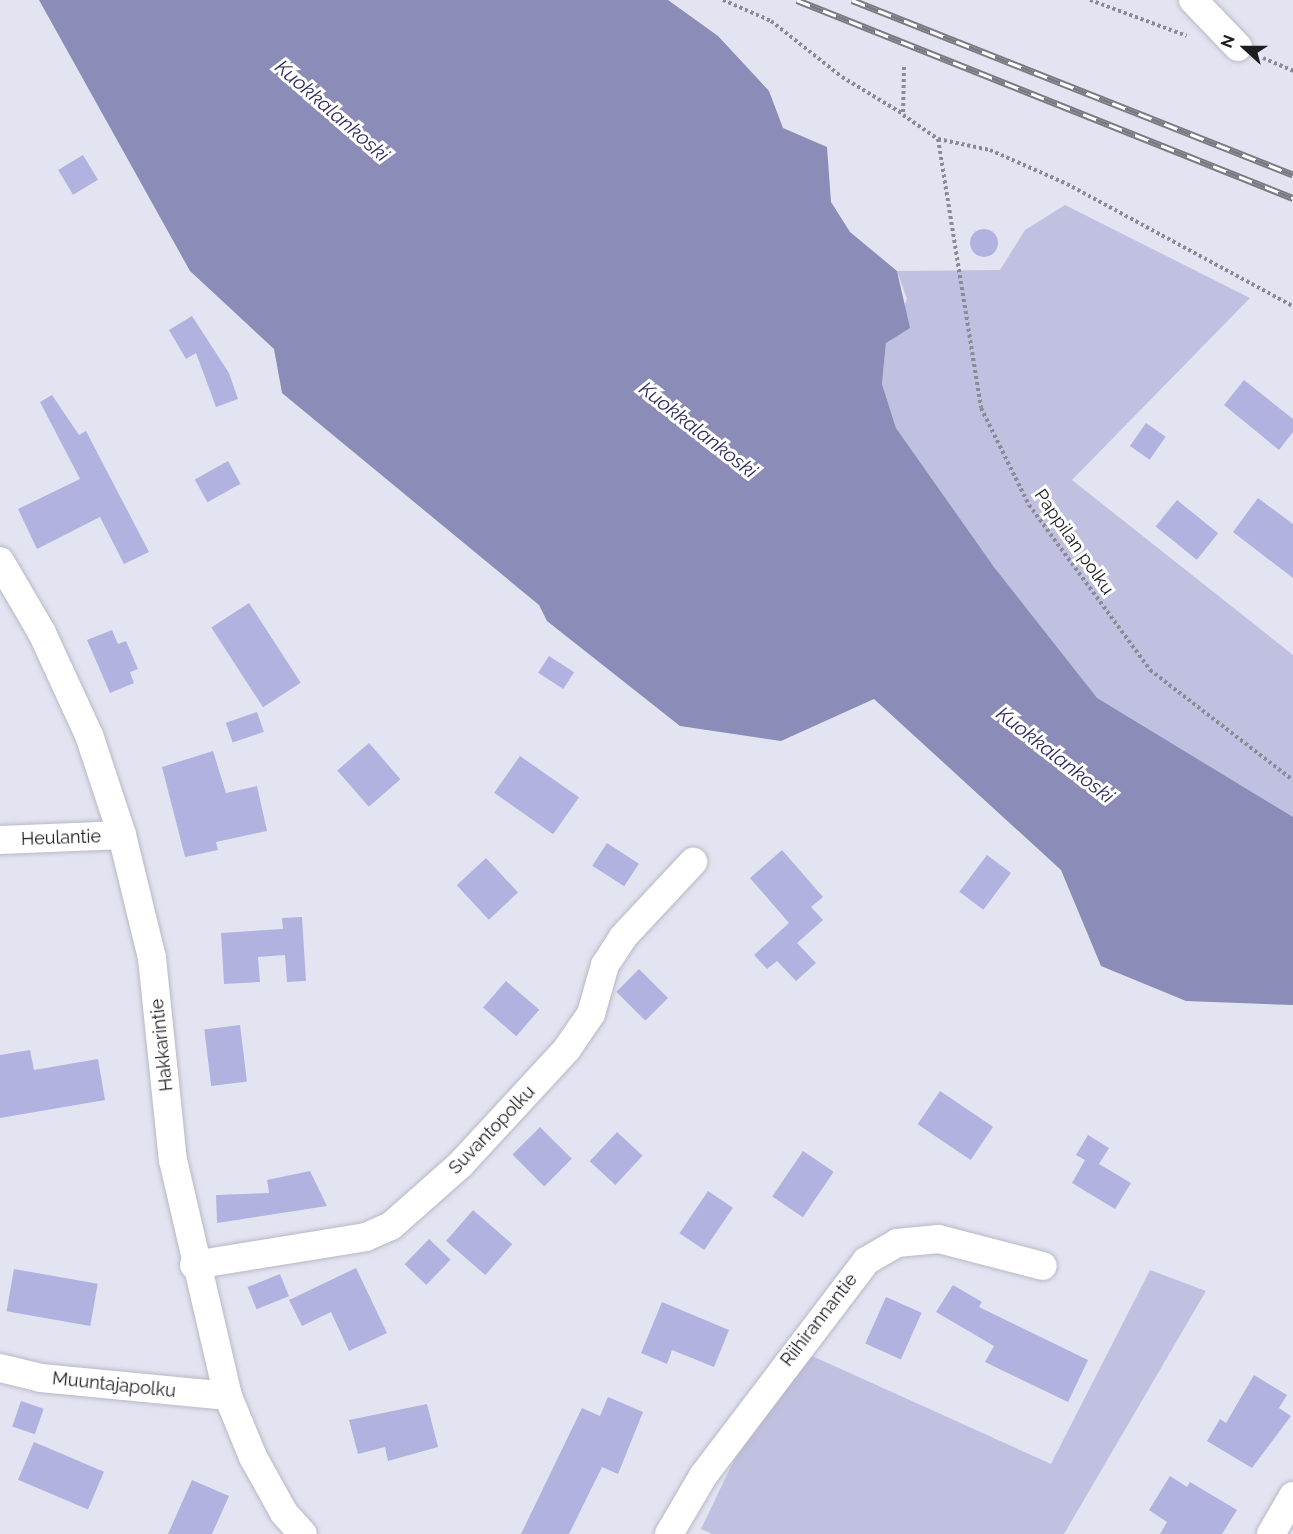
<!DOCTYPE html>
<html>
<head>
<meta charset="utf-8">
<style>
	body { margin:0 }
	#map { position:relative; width:1293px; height:1534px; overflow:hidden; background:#e3e4f1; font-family:Raleway,sans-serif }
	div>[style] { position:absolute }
	.green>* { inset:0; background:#c0c0e0 }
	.water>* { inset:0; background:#8c8cb8 }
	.building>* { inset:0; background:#b2b2e0; transform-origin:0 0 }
	.round { border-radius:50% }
	.path>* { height:4px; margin-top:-2px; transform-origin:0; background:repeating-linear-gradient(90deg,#8a8b94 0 3px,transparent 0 6px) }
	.roads { filter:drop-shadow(0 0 2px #b8b8c6) drop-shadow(0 0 2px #b8b8c6) }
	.street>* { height:28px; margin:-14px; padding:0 14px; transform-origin:14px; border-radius:14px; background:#fff }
	.rail>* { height:7px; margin-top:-3.5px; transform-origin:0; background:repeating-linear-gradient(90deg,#fff 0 14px,#797a82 0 28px); box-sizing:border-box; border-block:2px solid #797a82 }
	span { translate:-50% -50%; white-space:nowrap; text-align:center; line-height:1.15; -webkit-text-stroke:6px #fff; paint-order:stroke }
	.street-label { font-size:18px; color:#1c1c21 }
	.water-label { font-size:20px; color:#312b63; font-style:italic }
	.north { position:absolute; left:1215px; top:18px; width:60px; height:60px; -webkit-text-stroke:4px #fff; paint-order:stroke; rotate:291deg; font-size:16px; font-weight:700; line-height:24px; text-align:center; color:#1c1c21 }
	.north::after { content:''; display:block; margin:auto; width:21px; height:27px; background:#1c1c21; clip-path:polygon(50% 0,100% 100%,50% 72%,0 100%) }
</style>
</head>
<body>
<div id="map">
	<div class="green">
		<i style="clip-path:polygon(1065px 205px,1250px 298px,1072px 480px,1293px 655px,1293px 817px,1097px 699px,994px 567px,896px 428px,882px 384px,886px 343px,907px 299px,897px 271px,1000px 270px,1025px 230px)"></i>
		<i style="clip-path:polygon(1150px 1270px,1206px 1291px,1064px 1534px,712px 1534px,701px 1529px,734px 1460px,810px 1355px,1051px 1464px)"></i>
	</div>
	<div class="water">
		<i style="clip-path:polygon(39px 0,668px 0,718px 36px,769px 91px,783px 128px,827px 147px,831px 202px,850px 232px,897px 271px,910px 328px,886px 343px,882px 384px,896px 428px,994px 567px,1097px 698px,1293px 817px,1293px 1005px,1186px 1001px,1101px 966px,1061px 870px,874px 699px,781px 741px,680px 726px,547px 621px,539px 605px,282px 393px,274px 349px,190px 271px)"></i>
	</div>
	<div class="building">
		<i style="left:83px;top:155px;width:29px;height:29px;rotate:59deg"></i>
		<i class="round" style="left:970px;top:229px;width:28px;height:28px"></i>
		<i style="clip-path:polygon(192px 316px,229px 373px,238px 399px,216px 407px,196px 353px,186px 359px,169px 330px)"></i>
		<i style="clip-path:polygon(1244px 380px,1293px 419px,1293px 432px,1279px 450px,1224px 405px)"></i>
		<i style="clip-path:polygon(52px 395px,79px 435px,86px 431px,149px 552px,124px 564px,100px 517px,37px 549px,18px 509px,80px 479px,40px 402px)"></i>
		<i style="left:1146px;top:423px;width:24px;height:28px;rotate:35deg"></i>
		<i style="left:228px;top:461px;width:26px;height:38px;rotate:61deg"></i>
		<i style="clip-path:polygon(1258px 498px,1293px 524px,1293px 578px,1233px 532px)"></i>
		<i style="left:1177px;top:500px;width:53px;height:34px;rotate:39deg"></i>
		<i style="left:249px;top:603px;width:95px;height:45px;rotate:57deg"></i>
		<i style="clip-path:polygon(112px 630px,118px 644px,126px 641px,138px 669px,130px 672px,134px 683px,110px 693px,87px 640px)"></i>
		<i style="left:549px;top:656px;width:30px;height:20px;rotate:33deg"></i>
		<i style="left:257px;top:712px;width:21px;height:33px;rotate:71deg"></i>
		<i style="left:369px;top:743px;width:48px;height:42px;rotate:49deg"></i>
		<i style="clip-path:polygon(213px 751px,226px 793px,257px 786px,267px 831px,216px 842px,218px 850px,185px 857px,162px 767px)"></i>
		<i style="left:520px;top:756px;width:72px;height:45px;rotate:35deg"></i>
		<i style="left:607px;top:843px;width:38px;height:27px;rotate:33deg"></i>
		<i style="clip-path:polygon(782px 850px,823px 897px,811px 907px,823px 920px,797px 943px,816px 963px,796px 981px,777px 961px,767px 969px,754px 955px,789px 923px,750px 878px)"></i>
		<i style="left:987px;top:855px;width:30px;height:46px;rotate:37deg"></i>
		<i style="left:486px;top:858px;width:47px;height:40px;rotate:47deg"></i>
		<i style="clip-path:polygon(302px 917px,306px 981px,287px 982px,285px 955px,258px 957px,260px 982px,224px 984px,221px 933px,283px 929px,282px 918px)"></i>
		<i style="left:639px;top:969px;width:41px;height:32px;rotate:45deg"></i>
		<i style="left:506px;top:981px;width:44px;height:35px;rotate:41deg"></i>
		<i style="left:240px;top:1025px;width:57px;height:36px;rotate:83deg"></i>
		<i style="clip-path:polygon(30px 1050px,34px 1070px,98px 1059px,105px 1100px,0 1118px,0 1055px)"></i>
		<i style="left:940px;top:1091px;width:64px;height:40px;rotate:34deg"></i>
		<i style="left:540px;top:1127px;width:45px;height:39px;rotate:45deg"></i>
		<i style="left:617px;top:1132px;width:35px;height:40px;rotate:43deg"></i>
		<i style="clip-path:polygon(1088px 1135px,1109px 1148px,1099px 1164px,1131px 1183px,1115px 1209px,1072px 1183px,1085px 1160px,1076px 1155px)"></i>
		<i style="left:803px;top:1151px;width:37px;height:55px;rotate:34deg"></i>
		<i style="clip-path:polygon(310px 1171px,327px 1206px,217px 1223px,216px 1195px,269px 1193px,267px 1180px)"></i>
		<i style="left:708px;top:1191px;width:30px;height:51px;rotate:34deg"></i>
		<i style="left:473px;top:1210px;width:52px;height:41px;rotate:41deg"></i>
		<i style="left:429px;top:1239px;width:30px;height:35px;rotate:44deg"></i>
		<i style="clip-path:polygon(356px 1268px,387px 1333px,349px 1351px,331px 1312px,302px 1326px,289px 1300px)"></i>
		<i style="left:14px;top:1269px;width:85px;height:43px;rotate:10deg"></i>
		<i style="left:280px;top:1274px;width:24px;height:35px;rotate:68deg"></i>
		<i style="clip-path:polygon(953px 1285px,982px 1302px,979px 1307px,1088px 1360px,1068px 1402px,985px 1362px,994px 1346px,936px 1312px)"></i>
		<i style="left:886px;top:1297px;width:39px;height:51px;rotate:24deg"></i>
		<i style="clip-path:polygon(662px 1302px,729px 1330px,714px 1367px,672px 1350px,667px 1364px,641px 1353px)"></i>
		<i style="clip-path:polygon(1254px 1375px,1287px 1395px,1279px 1408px,1291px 1416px,1252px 1468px,1207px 1441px,1220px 1419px,1226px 1423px)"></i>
		<i style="clip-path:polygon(608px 1397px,643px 1412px,618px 1474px,602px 1467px,569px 1534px,521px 1534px,582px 1408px,600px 1416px)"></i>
		<i style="left:21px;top:1401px;width:24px;height:27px;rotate:19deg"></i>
		<i style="clip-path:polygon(427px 1404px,438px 1447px,388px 1461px,385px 1447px,358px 1454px,349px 1420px)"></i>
		<i style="left:34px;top:1442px;width:76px;height:41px;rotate:23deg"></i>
		<i style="clip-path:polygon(1170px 1476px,1187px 1487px,1190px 1482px,1237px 1510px,1222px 1534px,1160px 1534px,1167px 1522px,1149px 1510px)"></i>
		<i style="clip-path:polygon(192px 1480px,229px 1496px,212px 1534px,168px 1534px)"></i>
	</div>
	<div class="path">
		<i style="left:723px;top:0;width:52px;rotate:23.6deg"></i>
		<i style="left:771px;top:21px;width:90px;rotate:38.3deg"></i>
		<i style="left:842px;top:77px;width:71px;rotate:31.2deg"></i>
		<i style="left:1090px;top:0;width:103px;rotate:20.4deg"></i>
		<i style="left:1263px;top:58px;width:33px;rotate:23deg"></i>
		<i style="left:904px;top:67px;width:48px;rotate:91.2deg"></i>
		<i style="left:903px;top:115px;width:42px;rotate:34.4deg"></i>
		<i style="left:938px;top:139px;width:53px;rotate:11.9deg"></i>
		<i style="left:990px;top:150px;width:84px;rotate:23.8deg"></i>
		<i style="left:1067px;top:184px;width:257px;rotate:28.4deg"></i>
		<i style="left:938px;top:139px;width:272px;rotate:80.9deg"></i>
		<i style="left:981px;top:408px;width:108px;rotate:63.7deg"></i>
		<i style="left:1029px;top:505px;width:205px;rotate:53.7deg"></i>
		<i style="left:1150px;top:670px;width:180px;rotate:37.6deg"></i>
	</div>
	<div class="roads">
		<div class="street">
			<i style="left:1193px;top:0;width:65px;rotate:46.2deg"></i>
			<i style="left:0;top:561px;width:83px;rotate:59.7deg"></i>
			<i style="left:42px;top:633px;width:112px;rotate:65.3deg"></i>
			<i style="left:89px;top:735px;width:105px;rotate:71.7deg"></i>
			<i style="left:122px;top:835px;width:127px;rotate:76.3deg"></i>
			<i style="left:152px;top:958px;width:203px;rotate:84.1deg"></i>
			<i style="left:173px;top:1160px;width:242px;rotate:76.9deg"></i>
			<i style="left:228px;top:1396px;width:66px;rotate:67.7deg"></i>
			<i style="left:253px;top:1457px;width:64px;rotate:61deg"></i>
			<i style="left:284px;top:1513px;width:28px;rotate:48deg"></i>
			<i style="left:0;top:840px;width:122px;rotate:-2.3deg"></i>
			<i style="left:194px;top:1265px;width:174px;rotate:-9.2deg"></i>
			<i style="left:366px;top:1237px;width:27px;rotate:-24deg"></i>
			<i style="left:391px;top:1226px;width:92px;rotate:-41.5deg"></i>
			<i style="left:460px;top:1165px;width:158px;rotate:-47.3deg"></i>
			<i style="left:567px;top:1049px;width:42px;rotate:-55.6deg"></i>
			<i style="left:591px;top:1014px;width:51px;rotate:-74.1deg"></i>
			<i style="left:605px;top:965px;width:33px;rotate:-57deg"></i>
			<i style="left:623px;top:937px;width:103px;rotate:-47deg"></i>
			<i style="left:0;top:1368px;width:42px;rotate:13.7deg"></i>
			<i style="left:41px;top:1378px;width:188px;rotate:5.5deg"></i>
			<i style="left:669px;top:1534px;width:67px;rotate:-59.6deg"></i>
			<i style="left:703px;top:1476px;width:270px;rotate:-52.8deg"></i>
			<i style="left:866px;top:1261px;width:36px;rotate:-30deg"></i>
			<i style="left:897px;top:1243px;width:42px;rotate:-5.4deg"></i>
			<i style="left:939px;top:1239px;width:107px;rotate:14.6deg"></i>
			<i style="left:1271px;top:1534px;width:44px;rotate:-59.9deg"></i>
		</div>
	</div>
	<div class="rail">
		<i style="left:797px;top:0;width:534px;rotate:21.76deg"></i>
		<i style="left:852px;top:0;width:474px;rotate:21.6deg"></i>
	</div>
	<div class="street-label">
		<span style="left:1074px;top:542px;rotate:55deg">Pappilan polku</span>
		<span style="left:61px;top:838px;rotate:-2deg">Heulantie</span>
		<span style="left:162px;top:1045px;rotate:-96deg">Hakkarintie</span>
		<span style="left:492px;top:1130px;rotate:-46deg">Suvantopolku</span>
		<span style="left:819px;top:1320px;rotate:-52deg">Riihirannantie</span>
		<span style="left:114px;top:1385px;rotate:6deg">Muuntajapolku</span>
	</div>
	<div class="water-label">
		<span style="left:332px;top:111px;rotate:41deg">Kuokkalankoski</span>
		<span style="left:698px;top:430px;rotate:38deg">Kuokkalankoski</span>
		<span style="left:1055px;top:755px;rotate:38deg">Kuokkalankoski</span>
	</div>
	<div class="north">N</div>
</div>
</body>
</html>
